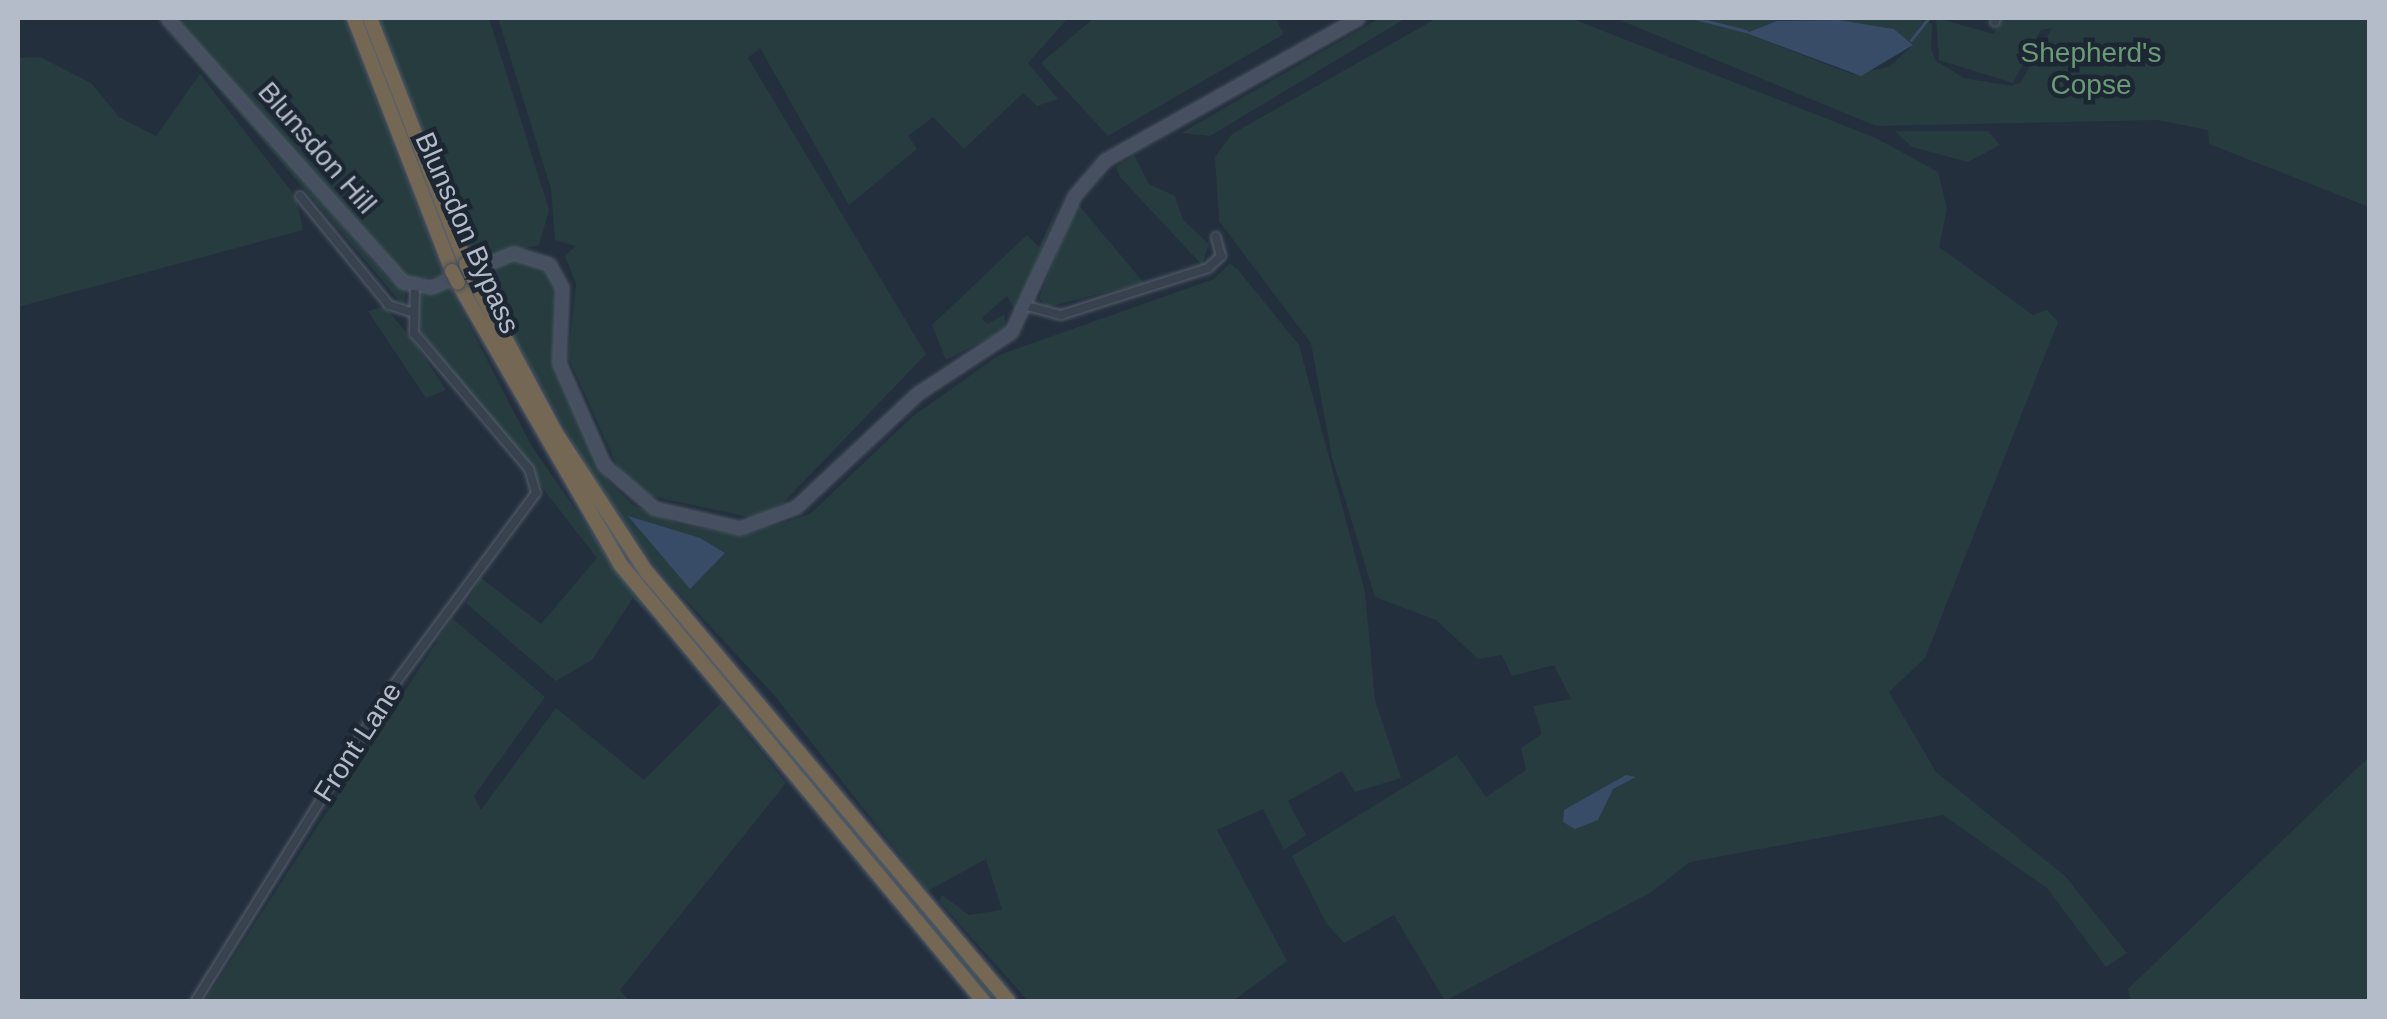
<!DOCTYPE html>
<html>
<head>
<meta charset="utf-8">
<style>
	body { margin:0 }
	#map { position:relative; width:2387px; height:1019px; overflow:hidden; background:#242f3e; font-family:Arial,sans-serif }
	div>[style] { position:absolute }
	.green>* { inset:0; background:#263c3f }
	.water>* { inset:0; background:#394c67 }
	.stream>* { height:2.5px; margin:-1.25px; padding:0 1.25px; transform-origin:1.25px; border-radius:1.25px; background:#394c67 }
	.roads { filter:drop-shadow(0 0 2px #565f6c) drop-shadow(0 0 2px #565f6c) }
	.street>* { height:8px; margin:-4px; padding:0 4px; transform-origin:4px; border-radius:4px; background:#38414e }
	.secondary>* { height:11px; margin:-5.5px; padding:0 5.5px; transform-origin:5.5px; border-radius:5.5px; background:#465061 }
	.highway>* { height:14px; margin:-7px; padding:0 7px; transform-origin:7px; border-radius:7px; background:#746855 }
	.bridges { filter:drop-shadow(0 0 2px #434c59) drop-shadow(0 0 2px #434c59) }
	.highway-bridge>* { height:14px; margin:-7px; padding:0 7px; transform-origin:7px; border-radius:7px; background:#746855 }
	span { translate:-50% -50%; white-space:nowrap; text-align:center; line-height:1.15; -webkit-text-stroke:9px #1d2633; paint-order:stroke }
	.park-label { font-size:28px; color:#6b9a76 }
	.street-label { font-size:28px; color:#b4bcc9 }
	.frame { position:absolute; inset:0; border:20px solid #b4bcc9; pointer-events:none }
</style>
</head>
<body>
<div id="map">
	<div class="green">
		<i style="clip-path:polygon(175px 18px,344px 18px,444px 276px,408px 280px,393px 268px)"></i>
		<i style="clip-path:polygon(379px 18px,489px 18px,549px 210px,539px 245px,474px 261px)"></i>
		<i style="clip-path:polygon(498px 18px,1068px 18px,1028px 63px,1058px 99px,1037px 106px,1023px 93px,964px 149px,933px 117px,908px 136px,917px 149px,849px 205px,760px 48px,748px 58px,926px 354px,782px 504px,753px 518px,651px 496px,620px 472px,568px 357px,576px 284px,565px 256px,576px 246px,555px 240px,551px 189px)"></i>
		<i style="clip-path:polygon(1094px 18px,1275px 18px,1284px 34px,1108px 136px,1041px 63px)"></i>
		<i style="clip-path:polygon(1380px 18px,1406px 18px,1210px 136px,1181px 133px)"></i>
		<i style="clip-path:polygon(1437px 18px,1570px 18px,1876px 138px,1938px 172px,1947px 209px,1939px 247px,2033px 315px,2047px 310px,2058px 322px,1925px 658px,1889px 692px,1936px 772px,2065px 876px,2127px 953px,2106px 967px,2047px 888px,1943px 815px,1690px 862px,1650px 893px,1445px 1001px,1394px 915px,1344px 943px,1326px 923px,1292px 856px,1457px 755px,1486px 797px,1526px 770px,1521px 748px,1542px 734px,1533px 706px,1571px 699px,1554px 665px,1512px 676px,1502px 655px,1478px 659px,1436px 620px,1375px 597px,1332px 457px,1311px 343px,1219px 221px,1215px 157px,1232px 134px)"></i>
		<i style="clip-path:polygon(evenodd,1615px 18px,1923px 18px,1932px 24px,1931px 49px,1936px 61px,1964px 78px,2011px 86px,2020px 83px,2052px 28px,2041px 30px,2013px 83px,1939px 60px,1936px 18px,1994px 34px,2001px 18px,2369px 18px,2369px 207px,2209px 144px,2208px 130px,2157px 120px,1876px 126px,1615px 18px,1839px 20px,1894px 29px,1913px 45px,1889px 67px,1852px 74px,1746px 33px,1777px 21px,1839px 20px)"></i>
		<i style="clip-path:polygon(187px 52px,251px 118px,387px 277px,406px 290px,404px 306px)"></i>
		<i style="clip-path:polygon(40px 57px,91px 83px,119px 117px,156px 136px,200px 74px,296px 197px,303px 230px,18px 307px,18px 58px)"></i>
		<i style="clip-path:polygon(1895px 131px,1988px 131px,2000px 145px,1968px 162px,1912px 147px)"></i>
		<i style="clip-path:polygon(1134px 155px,1149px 184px,1175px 196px,1183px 220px,1209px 244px,1202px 265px,1120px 177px,1116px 167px)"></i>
		<i style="clip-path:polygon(1063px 196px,1016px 313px,1007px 296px,982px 318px,987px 324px,1004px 315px,1007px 329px,946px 360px,932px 325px,1027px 235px,1039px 247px)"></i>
		<i style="clip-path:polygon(1077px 203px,1144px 283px,1047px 307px,1039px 298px)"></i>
		<i style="clip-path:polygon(514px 257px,545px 268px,556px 288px,553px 364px,608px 481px,633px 505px,679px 524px,743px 536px,810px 514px,913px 416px,999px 355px,1214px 279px,1230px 263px,1239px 271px,1299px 345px,1365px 592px,1375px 700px,1401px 778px,1355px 792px,1342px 771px,1288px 801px,1306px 835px,1284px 850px,1263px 809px,1217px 830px,1287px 961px,1233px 1001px,1028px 1001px,939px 901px,942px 895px,969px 915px,1002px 910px,986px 859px,928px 891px,775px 696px,657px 569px,591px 475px,478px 273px)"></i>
		<i style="clip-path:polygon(449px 286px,531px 445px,649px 616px,633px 598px,592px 660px,556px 681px,466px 603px,481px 578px,541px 624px,597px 558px,418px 328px,419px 296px)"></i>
		<i style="clip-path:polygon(384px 306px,415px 343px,446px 390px,426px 398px,368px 311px)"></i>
		<i style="clip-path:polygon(452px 618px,545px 697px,474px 796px,481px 810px,556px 708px,644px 780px,721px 703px,786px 783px,620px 990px,629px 1001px,204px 1002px)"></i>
		<i style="clip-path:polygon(724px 679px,743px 697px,1003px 1001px,990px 1001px)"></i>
		<i style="clip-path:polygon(2369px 757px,2369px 1001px,2131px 1001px,2128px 989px)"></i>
	</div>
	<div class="water">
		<i style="clip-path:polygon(1839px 20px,1894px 29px,1913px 45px,1861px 76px,1746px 33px,1777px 21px)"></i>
		<i style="clip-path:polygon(628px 516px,700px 538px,725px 553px,690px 589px)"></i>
		<i style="clip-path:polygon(1626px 775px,1636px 777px,1613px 789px,1598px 820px,1575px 829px,1563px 822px,1564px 810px)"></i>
	</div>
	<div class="stream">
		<i style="left:1695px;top:18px;width:53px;rotate:14.3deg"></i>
		<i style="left:1911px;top:40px;width:27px;rotate:-51deg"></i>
	</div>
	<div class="roads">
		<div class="street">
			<i style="left:1995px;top:22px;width:4px;rotate:-76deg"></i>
			<i style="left:300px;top:196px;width:141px;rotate:50.8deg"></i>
			<i style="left:389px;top:305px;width:22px;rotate:18deg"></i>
			<i style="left:1027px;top:306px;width:35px;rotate:15deg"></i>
			<i style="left:1061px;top:315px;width:154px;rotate:-17.7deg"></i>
			<i style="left:1208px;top:268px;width:18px;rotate:-43deg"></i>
			<i style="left:1221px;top:256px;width:20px;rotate:-105deg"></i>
			<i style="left:195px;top:1002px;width:354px;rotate:-58.1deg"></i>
			<i style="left:382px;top:701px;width:259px;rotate:-53.5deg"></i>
			<i style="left:536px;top:493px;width:25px;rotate:-106deg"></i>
			<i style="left:529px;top:469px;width:178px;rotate:-130.2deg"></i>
			<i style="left:414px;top:333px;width:47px;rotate:-88.8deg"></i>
		</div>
		<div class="secondary">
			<i style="left:167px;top:18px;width:354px;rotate:48.2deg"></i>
			<i style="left:403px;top:282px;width:28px;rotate:10deg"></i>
			<i style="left:431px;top:287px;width:89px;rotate:-22.5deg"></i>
			<i style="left:513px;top:253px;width:38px;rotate:17deg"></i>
			<i style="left:549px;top:264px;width:26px;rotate:61deg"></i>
			<i style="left:562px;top:287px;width:76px;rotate:92.3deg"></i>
			<i style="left:559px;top:363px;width:111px;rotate:66.2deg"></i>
			<i style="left:604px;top:465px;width:66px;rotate:40.7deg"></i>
			<i style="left:654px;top:508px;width:88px;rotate:13.1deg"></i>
			<i style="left:740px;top:528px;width:60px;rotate:-20.6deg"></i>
			<i style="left:796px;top:507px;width:167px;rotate:-43.1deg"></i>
			<i style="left:918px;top:393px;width:111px;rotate:-33.3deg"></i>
			<i style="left:1011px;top:332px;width:150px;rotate:-65.1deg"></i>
			<i style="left:1074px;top:196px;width:48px;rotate:-49.3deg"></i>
			<i style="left:1105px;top:160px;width:290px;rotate:-29.3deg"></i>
		</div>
		<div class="highway">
			<i style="left:354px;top:18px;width:271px;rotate:68.8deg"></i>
			<i style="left:370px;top:18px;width:264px;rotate:68.7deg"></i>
			<i style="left:473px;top:278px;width:172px;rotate:61.9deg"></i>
			<i style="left:554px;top:430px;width:168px;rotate:56.9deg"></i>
			<i style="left:646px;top:571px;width:563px;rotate:49.89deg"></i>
			<i style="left:458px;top:283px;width:324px;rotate:60deg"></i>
			<i style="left:620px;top:564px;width:570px;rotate:50.27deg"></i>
		</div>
	</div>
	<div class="bridges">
		<div class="highway-bridge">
			<i style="left:466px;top:264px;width:16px;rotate:63deg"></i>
			<i style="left:452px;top:271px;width:13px;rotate:63deg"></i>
		</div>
	</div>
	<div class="park-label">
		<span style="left:2091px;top:69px">Shepherd's<br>Copse</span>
	</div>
	<div class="street-label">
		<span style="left:317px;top:148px;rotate:49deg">Blunsdon Hill</span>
		<span style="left:467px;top:233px;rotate:66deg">Blunsdon Bypass</span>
		<span style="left:358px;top:742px;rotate:-57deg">Front Lane</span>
	</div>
	<div class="frame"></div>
</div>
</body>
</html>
